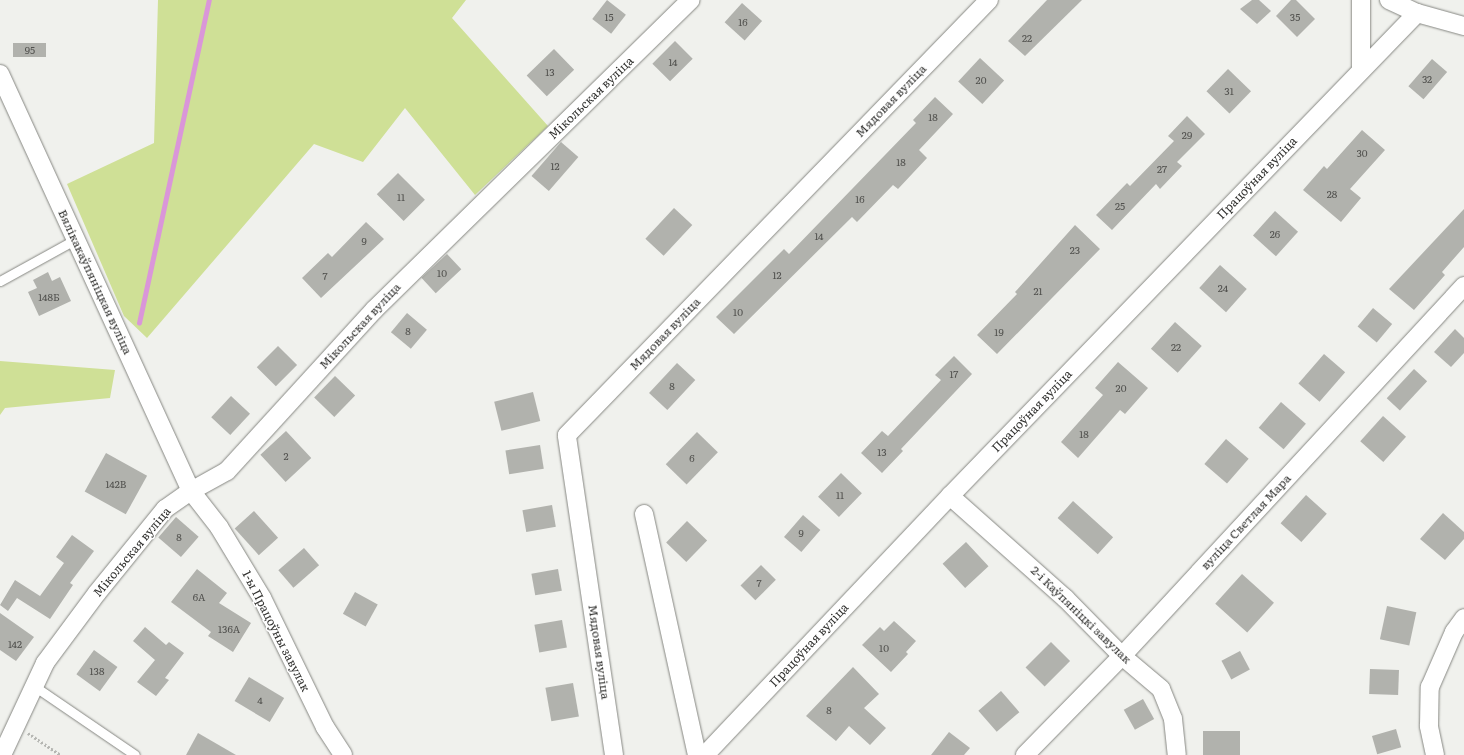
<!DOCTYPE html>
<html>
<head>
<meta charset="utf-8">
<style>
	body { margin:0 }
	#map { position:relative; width:1464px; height:755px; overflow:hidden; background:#f0f1ed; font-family:Literata,serif }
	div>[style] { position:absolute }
	.green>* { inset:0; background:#cfe096 }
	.stream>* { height:4.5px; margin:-2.25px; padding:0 2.25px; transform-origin:2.25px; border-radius:2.25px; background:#da96d9 }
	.building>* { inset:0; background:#b1b2ad; transform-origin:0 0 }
	.path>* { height:2.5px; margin-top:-1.25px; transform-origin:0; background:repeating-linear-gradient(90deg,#b6b7b3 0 2px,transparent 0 4px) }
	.roads { filter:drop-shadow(0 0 1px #868782) drop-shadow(0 0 1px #868782) }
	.service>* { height:9px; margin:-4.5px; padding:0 4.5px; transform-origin:4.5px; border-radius:4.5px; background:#fff }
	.minor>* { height:18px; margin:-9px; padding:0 9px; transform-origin:9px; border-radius:9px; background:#fff }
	span { translate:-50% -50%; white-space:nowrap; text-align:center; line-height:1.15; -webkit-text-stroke:3px #fff; paint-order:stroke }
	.number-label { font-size:10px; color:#51514e }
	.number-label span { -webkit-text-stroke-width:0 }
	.street-label { font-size:12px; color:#31312f }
</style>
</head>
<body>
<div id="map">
	<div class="green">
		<i style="clip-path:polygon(158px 0,466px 0,452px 18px,548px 126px,475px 195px,405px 108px,363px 162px,314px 144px,147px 338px,124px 316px,67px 184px,154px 143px)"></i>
		<i style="clip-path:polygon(0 361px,115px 370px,110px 398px,5px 408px,0 415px)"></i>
	</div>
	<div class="stream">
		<i style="left:139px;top:323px;width:330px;rotate:-77.8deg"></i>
	</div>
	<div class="building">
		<i style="left:607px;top:0;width:24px;height:24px;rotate:38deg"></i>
		<i style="clip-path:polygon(1047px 0,1082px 0,1025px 56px,1008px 41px)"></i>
		<i style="clip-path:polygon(1252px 0,1259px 0,1271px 11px,1257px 24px,1240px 9px)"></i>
		<i style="clip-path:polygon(1291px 0,1296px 0,1315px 19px,1297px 37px,1276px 16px)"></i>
		<i style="left:742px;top:3px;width:27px;height:26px;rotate:42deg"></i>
		<i style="left:675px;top:41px;width:25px;height:32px;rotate:45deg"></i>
		<i style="left:46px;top:43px;width:14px;height:33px;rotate:90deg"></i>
		<i style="left:554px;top:49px;width:29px;height:38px;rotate:46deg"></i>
		<i style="left:980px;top:58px;width:33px;height:32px;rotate:43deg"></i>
		<i style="left:1432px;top:59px;width:20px;height:36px;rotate:41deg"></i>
		<i style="left:1228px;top:69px;width:32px;height:31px;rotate:44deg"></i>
		<i style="clip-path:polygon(935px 97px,953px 114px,919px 150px,927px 158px,898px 189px,893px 185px,857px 222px,852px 217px,734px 334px,716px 317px,784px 249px,789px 254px,916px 123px,913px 120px)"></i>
		<i style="clip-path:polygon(1187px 116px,1205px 134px,1177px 162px,1182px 166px,1160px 189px,1156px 184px,1112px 230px,1096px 215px,1127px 183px,1130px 186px,1174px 141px,1168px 136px)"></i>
		<i style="clip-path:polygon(1362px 130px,1385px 150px,1350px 189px,1361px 198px,1341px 222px,1303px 190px,1324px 166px,1327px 169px)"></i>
		<i style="left:561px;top:142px;width:23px;height:45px;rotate:41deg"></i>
		<i style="left:398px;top:173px;width:38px;height:30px;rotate:45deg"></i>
		<i style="left:674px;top:208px;width:25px;height:42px;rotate:43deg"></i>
		<i style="clip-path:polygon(1464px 209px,1464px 247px,1442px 272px,1445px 275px,1414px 310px,1389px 289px)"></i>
		<i style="left:1275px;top:211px;width:31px;height:33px;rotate:42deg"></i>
		<i style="clip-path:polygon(366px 222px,384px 239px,321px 298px,302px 278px,328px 253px,332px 257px)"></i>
		<i style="clip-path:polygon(1075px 225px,1100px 249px,997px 354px,977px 335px,1017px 294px,1015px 292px)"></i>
		<i style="left:447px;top:254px;width:21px;height:35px;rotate:47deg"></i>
		<i style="left:1220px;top:265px;width:36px;height:31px;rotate:42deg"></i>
		<i style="clip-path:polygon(48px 272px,52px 281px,60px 277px,71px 301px,39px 316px,28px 292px,37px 288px,33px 280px)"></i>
		<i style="left:1373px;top:308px;width:25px;height:24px;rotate:40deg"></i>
		<i style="left:407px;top:313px;width:26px;height:25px;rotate:40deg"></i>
		<i style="left:1175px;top:322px;width:36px;height:36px;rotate:42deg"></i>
		<i style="clip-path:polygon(1455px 329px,1464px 338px,1464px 353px,1451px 367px,1434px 352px)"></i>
		<i style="left:278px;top:346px;width:27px;height:30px;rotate:45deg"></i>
		<i style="left:1324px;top:354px;width:28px;height:39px;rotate:41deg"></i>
		<i style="clip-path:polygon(954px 356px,972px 374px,901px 449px,903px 451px,882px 473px,861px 453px,882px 431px,888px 436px,941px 380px,935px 375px)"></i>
		<i style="clip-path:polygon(1118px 362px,1148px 388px,1125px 414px,1120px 410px,1078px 458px,1061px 442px,1103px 395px,1095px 388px)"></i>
		<i style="left:677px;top:363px;width:25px;height:41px;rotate:43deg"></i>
		<i style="left:1414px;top:369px;width:18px;height:40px;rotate:43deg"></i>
		<i style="left:335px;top:376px;width:28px;height:30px;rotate:44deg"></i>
		<i style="left:533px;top:392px;width:30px;height:40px;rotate:76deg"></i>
		<i style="left:231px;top:396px;width:26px;height:29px;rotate:43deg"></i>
		<i style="left:1281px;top:402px;width:33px;height:34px;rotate:41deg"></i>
		<i style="left:1383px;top:416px;width:31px;height:34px;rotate:42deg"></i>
		<i style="left:286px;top:431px;width:37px;height:35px;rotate:47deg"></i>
		<i style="left:697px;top:432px;width:29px;height:45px;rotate:44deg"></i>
		<i style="left:1226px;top:439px;width:30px;height:33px;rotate:41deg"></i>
		<i style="left:540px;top:445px;width:24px;height:35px;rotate:81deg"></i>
		<i style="left:106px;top:453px;width:47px;height:44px;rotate:29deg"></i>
		<i style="left:841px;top:473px;width:29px;height:33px;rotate:44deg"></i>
		<i style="left:1306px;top:495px;width:28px;height:38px;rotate:42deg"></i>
		<i style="left:1073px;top:501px;width:54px;height:23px;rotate:42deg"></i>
		<i style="left:552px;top:505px;width:22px;height:30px;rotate:80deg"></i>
		<i style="left:254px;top:511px;width:36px;height:26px;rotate:48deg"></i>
		<i style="clip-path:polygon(1443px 513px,1464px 532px,1464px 539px,1445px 560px,1420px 539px)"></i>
		<i style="left:803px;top:515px;width:23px;height:29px;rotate:41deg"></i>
		<i style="left:176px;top:517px;width:30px;height:27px;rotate:41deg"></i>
		<i style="left:687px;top:521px;width:28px;height:30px;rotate:44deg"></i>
		<i style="clip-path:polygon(72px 535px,94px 551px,70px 583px,73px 585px,50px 619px,17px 598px,8px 611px,0 605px,15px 580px,40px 596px,64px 563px,56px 557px)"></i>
		<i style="left:966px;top:542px;width:33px;height:32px;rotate:47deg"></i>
		<i style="left:304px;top:548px;width:23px;height:34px;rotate:49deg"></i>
		<i style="left:761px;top:565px;width:21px;height:29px;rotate:45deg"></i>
		<i style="clip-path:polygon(197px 569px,227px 593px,219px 603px,251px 623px,233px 652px,208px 636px,211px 632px,171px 602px)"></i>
		<i style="left:558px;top:569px;width:22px;height:27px;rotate:80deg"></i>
		<i style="left:1242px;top:574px;width:43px;height:40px;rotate:42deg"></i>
		<i style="left:355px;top:592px;width:26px;height:25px;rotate:29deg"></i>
		<i style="left:1387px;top:606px;width:30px;height:34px;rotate:12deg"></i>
		<i style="clip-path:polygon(0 613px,34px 637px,16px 661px,0 650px)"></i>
		<i style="left:562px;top:620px;width:28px;height:28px;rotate:80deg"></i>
		<i style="clip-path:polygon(894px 621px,916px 641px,906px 652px,908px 654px,891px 672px,862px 645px,880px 627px,884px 631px)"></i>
		<i style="clip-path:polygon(145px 627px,166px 645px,169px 642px,184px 653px,165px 678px,169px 680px,156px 696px,137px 682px,155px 660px,133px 641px)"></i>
		<i style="left:1051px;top:642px;width:27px;height:36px;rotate:45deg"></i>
		<i style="left:94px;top:650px;width:29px;height:30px;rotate:36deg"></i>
		<i style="left:1240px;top:651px;width:21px;height:21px;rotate:62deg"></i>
		<i style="clip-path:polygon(853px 667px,879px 694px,864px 708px,886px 728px,870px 745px,849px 726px,836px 741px,806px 716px)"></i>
		<i style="left:1370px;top:669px;width:29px;height:25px;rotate:2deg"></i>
		<i style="left:249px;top:677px;width:41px;height:28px;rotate:31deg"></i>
		<i style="left:573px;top:683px;width:34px;height:28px;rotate:80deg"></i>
		<i style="left:1001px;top:691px;width:28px;height:30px;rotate:49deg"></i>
		<i style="left:1143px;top:699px;width:23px;height:22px;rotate:61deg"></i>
		<i style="left:1396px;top:729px;width:19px;height:25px;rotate:74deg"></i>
		<i style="left:1203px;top:731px;width:37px;height:24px"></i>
		<i style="clip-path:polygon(949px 732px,970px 748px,964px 755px,931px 755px)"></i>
		<i style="clip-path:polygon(198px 733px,236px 755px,186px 755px)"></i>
	</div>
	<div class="path">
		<i style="left:28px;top:733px;width:40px;rotate:34deg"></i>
	</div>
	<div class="roads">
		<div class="service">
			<i style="left:0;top:281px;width:87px;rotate:-28.9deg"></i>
			<i style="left:34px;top:686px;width:122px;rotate:34.3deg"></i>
		</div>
		<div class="minor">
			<i style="left:1361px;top:0;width:69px;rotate:90deg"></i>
			<i style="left:1389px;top:0;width:31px;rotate:25deg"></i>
			<i style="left:1417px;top:13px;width:49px;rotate:15.5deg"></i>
			<i style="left:0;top:74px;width:459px;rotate:65.4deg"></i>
			<i style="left:191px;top:491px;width:46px;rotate:52.1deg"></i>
			<i style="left:219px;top:527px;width:83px;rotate:58.8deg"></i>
			<i style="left:262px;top:598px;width:144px;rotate:64deg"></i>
			<i style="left:325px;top:727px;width:33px;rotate:57deg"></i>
			<i style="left:950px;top:496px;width:154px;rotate:41.6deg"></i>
			<i style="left:1065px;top:598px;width:81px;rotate:45.5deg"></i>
			<i style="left:1122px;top:656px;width:51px;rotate:40.2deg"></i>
			<i style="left:1161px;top:689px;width:32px;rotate:68deg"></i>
			<i style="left:1173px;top:719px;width:36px;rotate:84deg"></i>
			<i style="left:644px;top:514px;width:247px;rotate:77.6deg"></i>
			<i style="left:2px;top:755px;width:102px;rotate:-64.9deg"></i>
			<i style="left:45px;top:663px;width:87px;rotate:-53.4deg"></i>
			<i style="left:97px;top:593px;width:108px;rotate:-51deg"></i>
			<i style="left:165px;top:509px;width:32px;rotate:-35deg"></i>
			<i style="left:191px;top:491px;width:41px;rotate:-29.1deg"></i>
			<i style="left:227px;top:471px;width:218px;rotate:-47.6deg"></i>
			<i style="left:374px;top:310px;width:443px;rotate:-44.4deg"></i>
			<i style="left:614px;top:755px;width:323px;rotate:-98.4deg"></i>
			<i style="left:567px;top:435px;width:606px;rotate:-45.87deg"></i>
			<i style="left:705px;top:755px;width:357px;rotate:-46.6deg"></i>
			<i style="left:950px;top:496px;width:672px;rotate:-45.96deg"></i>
			<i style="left:1025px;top:755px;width:139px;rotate:-45.6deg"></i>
			<i style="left:1122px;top:656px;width:504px;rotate:-47.25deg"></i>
			<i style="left:1435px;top:755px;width:30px;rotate:-102deg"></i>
			<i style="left:1429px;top:726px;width:39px;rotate:-89deg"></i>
			<i style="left:1430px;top:687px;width:60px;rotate:-66.4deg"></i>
			<i style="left:1454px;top:632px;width:17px;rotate:-54deg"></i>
		</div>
	</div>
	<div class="number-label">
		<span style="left:609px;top:17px">15</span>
		<span style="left:1295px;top:17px">35</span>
		<span style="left:743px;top:22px">16</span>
		<span style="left:1027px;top:38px">22</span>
		<span style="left:30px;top:50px">95</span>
		<span style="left:673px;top:62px">14</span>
		<span style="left:550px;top:72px">13</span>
		<span style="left:1427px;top:79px">32</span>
		<span style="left:981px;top:80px">20</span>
		<span style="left:1229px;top:91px">31</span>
		<span style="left:933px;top:117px">18</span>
		<span style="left:1187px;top:135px">29</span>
		<span style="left:1362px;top:153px">30</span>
		<span style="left:901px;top:162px">18</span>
		<span style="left:555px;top:166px">12</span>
		<span style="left:1162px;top:169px">27</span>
		<span style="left:1332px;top:194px">28</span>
		<span style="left:401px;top:197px">11</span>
		<span style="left:860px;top:199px">16</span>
		<span style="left:1120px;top:206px">25</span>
		<span style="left:1275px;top:234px">26</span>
		<span style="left:819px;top:236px">14</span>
		<span style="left:364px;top:241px">9</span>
		<span style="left:1075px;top:250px">23</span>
		<span style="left:442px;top:273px">10</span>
		<span style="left:777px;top:275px">12</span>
		<span style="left:325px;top:276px">7</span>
		<span style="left:1223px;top:288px">24</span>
		<span style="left:1038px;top:291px">21</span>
		<span style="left:49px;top:297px">148Б</span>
		<span style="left:738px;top:312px">10</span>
		<span style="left:408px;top:331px">8</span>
		<span style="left:999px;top:332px">19</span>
		<span style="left:1176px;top:347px">22</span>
		<span style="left:954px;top:374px">17</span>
		<span style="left:672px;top:386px">8</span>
		<span style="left:1121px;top:388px">20</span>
		<span style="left:1084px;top:434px">18</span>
		<span style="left:882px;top:452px">13</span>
		<span style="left:286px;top:456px">2</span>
		<span style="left:692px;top:458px">6</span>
		<span style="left:116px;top:484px">142В</span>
		<span style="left:840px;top:495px">11</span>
		<span style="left:801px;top:533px">9</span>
		<span style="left:179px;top:537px">8</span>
		<span style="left:759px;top:583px">7</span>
		<span style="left:199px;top:597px">6А</span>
		<span style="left:229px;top:629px">136А</span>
		<span style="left:15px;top:644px">142</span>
		<span style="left:884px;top:648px">10</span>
		<span style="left:97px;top:671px">138</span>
		<span style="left:260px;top:700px">4</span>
		<span style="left:829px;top:710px">8</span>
	</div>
	<div class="street-label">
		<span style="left:591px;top:98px;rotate:-44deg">Мікольская вуліца</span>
		<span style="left:891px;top:101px;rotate:-46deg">Мядовая вуліца</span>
		<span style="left:1257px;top:178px;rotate:-46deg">Працоўная вуліца</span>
		<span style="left:95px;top:282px;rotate:65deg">Вялікакаўпяніцкая вуліца</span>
		<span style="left:360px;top:326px;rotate:-47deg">Мікольская вуліца</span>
		<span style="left:665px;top:334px;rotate:-46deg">Мядовая вуліца</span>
		<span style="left:1032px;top:411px;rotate:-46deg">Працоўная вуліца</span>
		<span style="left:1246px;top:522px;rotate:-47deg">вуліца Светлая Мара</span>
		<span style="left:132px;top:552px;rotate:-50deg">Мікольская вуліца</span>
		<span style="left:1081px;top:615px;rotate:44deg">2-і Каўпяніцкі завулак</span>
		<span style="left:276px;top:631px;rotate:63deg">1-ы Працоўны завулак</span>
		<span style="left:809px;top:645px;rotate:-47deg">Працоўная вуліца</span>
		<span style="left:599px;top:652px;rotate:82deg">Мядовая вуліца</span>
	</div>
</div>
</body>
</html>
